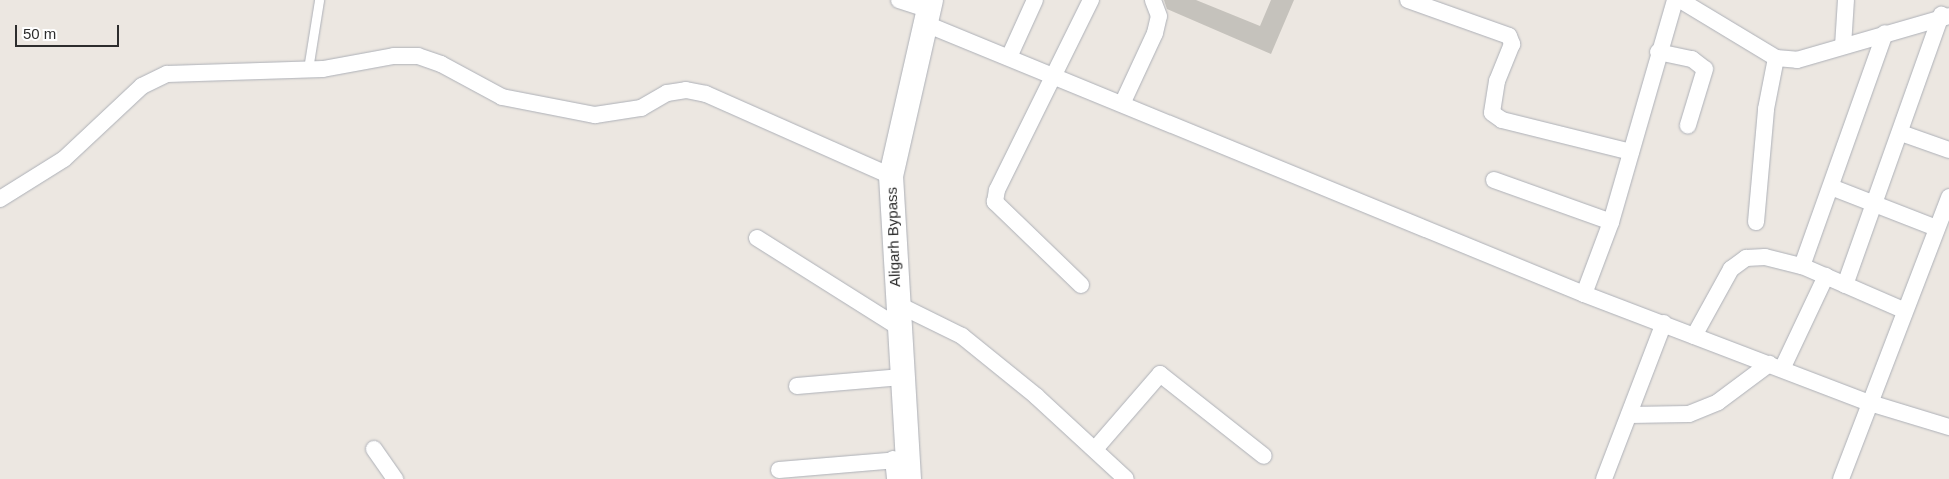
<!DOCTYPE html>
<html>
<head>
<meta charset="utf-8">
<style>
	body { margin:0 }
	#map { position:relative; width:1949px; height:479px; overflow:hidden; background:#ece7e1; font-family:Helvetica,sans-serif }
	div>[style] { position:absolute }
	.building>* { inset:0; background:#c5c2bc }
	.roads { filter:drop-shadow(0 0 1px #adb0b7) drop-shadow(0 0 1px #adb0b7) }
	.lane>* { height:9px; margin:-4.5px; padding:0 4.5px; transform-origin:4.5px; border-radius:4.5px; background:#fff }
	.street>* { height:16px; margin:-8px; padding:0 8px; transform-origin:8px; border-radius:8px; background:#fff }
	.secondary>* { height:24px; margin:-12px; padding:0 12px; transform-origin:12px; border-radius:12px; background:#fff }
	span { translate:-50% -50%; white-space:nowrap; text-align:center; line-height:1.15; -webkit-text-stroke:4px #fff; paint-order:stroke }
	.street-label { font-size:15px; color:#2d2d2d }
	.scale { position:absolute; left:15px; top:25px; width:104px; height:22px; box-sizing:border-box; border:2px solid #2d2d2d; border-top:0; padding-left:6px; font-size:15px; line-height:18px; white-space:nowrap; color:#2d2d2d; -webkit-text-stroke:4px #fff; paint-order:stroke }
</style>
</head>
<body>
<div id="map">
	<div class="building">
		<i style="clip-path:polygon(1164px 0,1196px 0,1260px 26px,1271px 0,1294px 0,1271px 54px,1167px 9px)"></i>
	</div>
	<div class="roads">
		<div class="lane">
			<i style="left:308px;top:69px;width:70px;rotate:-80.9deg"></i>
		</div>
		<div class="street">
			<i style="left:899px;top:0;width:32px;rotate:18deg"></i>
			<i style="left:1408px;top:0;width:107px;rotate:19.6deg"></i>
			<i style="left:1509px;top:36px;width:9px;rotate:69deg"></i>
			<i style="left:1512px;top:44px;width:40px;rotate:112deg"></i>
			<i style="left:1497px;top:81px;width:32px;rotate:99deg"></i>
			<i style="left:1492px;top:113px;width:12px;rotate:35deg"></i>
			<i style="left:1502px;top:120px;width:133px;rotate:13.9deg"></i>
			<i style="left:1680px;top:0;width:112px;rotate:31.1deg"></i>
			<i style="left:1776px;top:58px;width:21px;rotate:5deg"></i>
			<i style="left:1797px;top:60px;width:158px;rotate:-16.1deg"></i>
			<i style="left:926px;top:24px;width:711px;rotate:22.31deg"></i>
			<i style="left:1584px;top:294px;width:306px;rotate:20.9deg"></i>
			<i style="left:1870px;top:403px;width:83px;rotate:16.9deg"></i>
			<i style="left:1843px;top:46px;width:46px;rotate:-86.3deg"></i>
			<i style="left:1658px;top:52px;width:35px;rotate:12deg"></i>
			<i style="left:1692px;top:59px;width:16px;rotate:38deg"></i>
			<i style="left:1705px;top:69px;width:59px;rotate:106.9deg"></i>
			<i style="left:1010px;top:55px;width:60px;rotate:-65.6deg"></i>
			<i style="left:1123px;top:102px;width:76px;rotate:-65.1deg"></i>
			<i style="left:1155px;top:33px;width:17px;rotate:-77deg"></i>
			<i style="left:1159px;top:16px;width:17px;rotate:-111deg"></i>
			<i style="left:1901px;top:133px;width:51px;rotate:19.5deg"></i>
			<i style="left:1494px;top:180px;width:124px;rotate:19.7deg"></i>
			<i style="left:1831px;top:187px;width:113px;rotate:21.3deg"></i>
			<i style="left:0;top:199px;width:75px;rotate:-32deg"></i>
			<i style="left:64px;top:159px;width:107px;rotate:-43.1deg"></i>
			<i style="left:142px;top:86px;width:28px;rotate:-26deg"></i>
			<i style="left:167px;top:74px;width:156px;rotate:-1.8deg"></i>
			<i style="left:323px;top:69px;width:72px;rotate:-10.4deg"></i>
			<i style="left:394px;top:56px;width:24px"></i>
			<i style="left:418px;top:56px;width:24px;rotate:19deg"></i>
			<i style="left:441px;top:64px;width:69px;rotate:28.4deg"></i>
			<i style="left:502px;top:97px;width:95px;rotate:11deg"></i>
			<i style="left:595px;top:115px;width:47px;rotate:-8.7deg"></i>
			<i style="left:641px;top:108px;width:30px;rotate:-30deg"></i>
			<i style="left:667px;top:93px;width:19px;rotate:-9deg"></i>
			<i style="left:686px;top:90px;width:20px;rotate:11deg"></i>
			<i style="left:706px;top:94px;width:202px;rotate:23.9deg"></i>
			<i style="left:1756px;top:222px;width:113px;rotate:-84.9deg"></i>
			<i style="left:1766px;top:109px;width:52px;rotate:-78.9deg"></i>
			<i style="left:757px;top:238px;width:165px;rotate:32.2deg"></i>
			<i style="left:1802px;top:266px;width:247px;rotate:-70.4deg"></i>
			<i style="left:1081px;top:285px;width:120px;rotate:-136deg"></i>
			<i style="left:995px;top:202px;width:12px;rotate:-81deg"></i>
			<i style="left:997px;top:190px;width:212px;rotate:-63.7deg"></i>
			<i style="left:1845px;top:285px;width:287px;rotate:-70.4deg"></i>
			<i style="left:1584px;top:294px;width:77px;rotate:-69.4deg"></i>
			<i style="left:1611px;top:222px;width:231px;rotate:-73.9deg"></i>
			<i style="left:895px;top:303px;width:75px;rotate:26.2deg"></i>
			<i style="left:962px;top:336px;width:95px;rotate:39deg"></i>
			<i style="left:1036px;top:396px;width:122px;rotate:42.7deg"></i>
			<i style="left:1694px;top:336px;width:77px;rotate:-61.1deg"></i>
			<i style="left:1731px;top:269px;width:19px;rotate:-36deg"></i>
			<i style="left:1746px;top:258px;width:19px;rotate:-3deg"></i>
			<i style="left:1765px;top:257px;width:38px;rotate:14deg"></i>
			<i style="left:1802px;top:266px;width:110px;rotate:23.5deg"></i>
			<i style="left:1782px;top:369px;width:103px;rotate:-64.7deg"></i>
			<i style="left:797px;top:386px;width:105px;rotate:-4.9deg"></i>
			<i style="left:1629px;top:415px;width:60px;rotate:-1deg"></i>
			<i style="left:1689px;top:414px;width:31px;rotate:-22deg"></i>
			<i style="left:1718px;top:402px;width:64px;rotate:-36.7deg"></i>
			<i style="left:1096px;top:448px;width:98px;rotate:-49.1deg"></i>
			<i style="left:1160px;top:374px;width:132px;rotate:38.3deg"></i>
			<i style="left:374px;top:449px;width:37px;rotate:55deg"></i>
			<i style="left:893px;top:459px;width:20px;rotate:84deg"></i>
			<i style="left:779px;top:470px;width:130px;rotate:-4.8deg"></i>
			<i style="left:909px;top:459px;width:9px;rotate:77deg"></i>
			<i style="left:1604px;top:479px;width:167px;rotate:-69deg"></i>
			<i style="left:1841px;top:479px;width:302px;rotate:-69deg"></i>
		</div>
		<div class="secondary">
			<i style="left:909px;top:479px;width:304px;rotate:-93.4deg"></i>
			<i style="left:891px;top:176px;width:180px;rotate:-77.2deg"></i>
		</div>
	</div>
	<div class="street-label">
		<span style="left:893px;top:237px;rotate:-92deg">Aligarh Bypass</span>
	</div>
	<div class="scale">50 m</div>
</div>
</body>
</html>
